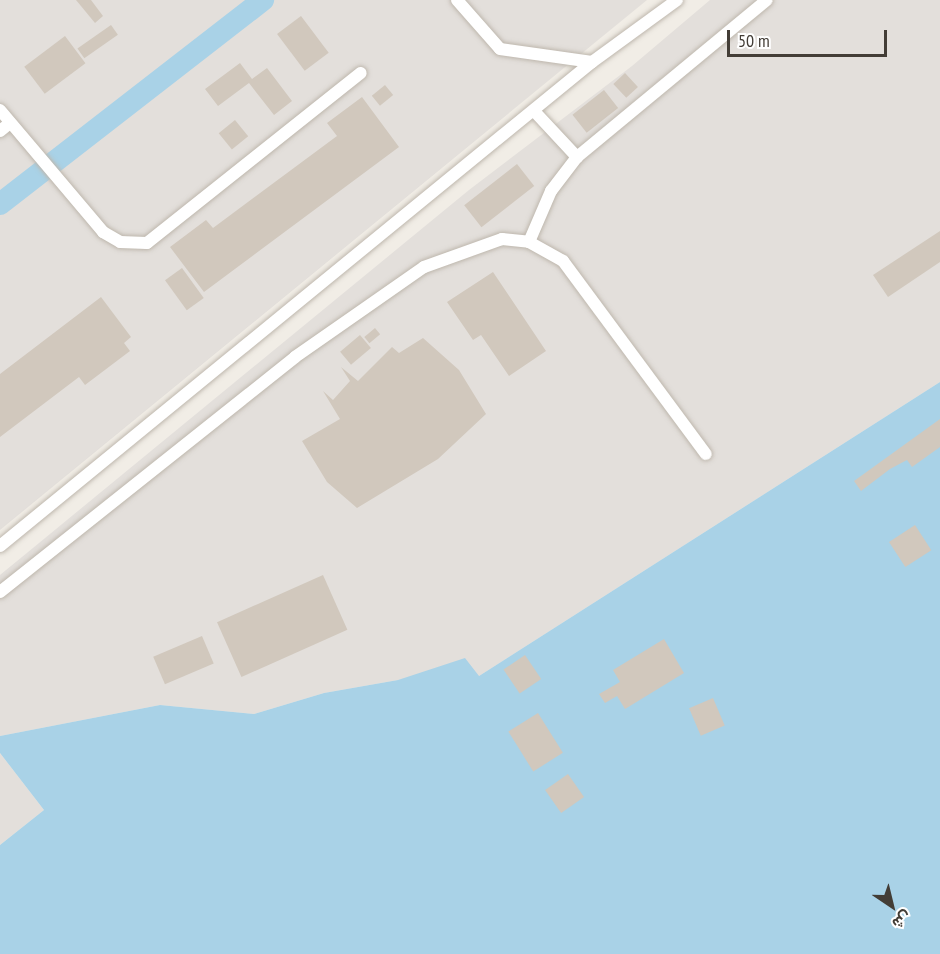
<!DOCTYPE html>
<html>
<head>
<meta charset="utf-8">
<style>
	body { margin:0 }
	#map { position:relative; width:940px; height:954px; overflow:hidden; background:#f1ede6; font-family:"PT Sans Narrow",Vazirmatn,sans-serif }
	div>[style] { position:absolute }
	.industrial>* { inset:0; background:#e3dfdb }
	.water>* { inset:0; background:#a9d2e7 }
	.canal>* { height:22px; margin:-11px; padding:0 11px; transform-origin:11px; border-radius:11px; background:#a9d2e7 }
	.building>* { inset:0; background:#d1c8bd; transform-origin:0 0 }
	.roads { filter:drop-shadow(0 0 2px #beb7ad) drop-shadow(0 0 2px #beb7ad) }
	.service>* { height:12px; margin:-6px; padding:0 6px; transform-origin:6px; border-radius:6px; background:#fff }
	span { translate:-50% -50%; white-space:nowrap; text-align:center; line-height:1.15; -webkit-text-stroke:4.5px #fff; paint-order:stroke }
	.north { position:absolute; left:862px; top:876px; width:60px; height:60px; -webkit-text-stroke:4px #fff; paint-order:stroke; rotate:145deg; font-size:16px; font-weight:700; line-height:24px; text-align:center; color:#433d36 }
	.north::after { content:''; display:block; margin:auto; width:21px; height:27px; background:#433d36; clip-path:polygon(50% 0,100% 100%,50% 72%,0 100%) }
	.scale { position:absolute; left:727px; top:30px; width:160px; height:27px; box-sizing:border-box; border:3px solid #433d36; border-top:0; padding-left:8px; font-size:18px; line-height:21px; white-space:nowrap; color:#433d36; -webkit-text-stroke:4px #fff; paint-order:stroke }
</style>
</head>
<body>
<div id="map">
	<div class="industrial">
		<i style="clip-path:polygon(0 0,647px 0,0 530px)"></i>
		<i style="clip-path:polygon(710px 0,940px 0,940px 382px,479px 676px,398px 680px,324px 693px,254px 714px,160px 705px,0 736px,0 575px,469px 190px,632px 66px)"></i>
		<i style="clip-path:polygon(0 753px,44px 810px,0 845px)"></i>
	</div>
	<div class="water">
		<i style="clip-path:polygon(940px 382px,940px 954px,0 954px,0 845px,44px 810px,0 753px,0 736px,160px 705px,254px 714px,324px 693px,398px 680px,465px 658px,479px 676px)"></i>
	</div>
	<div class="canal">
		<i style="left:0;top:204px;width:333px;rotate:-37.8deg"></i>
	</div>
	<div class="building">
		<i style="clip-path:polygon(76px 0,91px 0,103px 16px,95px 23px)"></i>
		<i style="left:301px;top:16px;width:46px;height:30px;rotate:53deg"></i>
		<i style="left:111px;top:25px;width:12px;height:41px;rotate:55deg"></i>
		<i style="left:65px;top:36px;width:34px;height:51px;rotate:53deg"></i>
		<i style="clip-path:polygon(240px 63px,252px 79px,267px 68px,292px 101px,274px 115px,249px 83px,218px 106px,205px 89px)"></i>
		<i style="left:625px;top:73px;width:19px;height:16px;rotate:47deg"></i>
		<i style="left:385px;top:85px;width:13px;height:17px;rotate:51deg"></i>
		<i style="left:604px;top:90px;width:23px;height:40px;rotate:52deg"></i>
		<i style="clip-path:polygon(362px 97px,399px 147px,204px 292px,170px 247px,206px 220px,213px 228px,337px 136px,327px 123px)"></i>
		<i style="left:235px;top:120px;width:21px;height:21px;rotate:51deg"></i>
		<i style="left:517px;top:164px;width:28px;height:67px;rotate:52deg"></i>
		<i style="clip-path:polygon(940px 231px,940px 262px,888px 297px,873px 275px)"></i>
		<i style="left:182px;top:268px;width:37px;height:21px;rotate:54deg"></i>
		<i style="clip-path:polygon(493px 272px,546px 351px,509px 376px,481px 335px,473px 340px,447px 302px)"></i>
		<i style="clip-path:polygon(101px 297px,131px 337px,124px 343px,130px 351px,85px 385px,79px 377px,0 437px,0 374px)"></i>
		<i style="left:375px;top:328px;width:8px;height:14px;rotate:50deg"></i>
		<i style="left:360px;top:335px;width:17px;height:26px;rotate:50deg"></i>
		<i style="clip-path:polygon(423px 338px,459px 370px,486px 414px,438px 459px,357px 508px,327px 482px,302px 441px,340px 419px,323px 391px,333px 400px,350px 381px,341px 367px,358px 381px,392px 347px,399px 353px)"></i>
		<i style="clip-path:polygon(940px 419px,940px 447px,912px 467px,907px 460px,890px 469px,861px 491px,854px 481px)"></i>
		<i style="left:915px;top:525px;width:30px;height:31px;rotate:57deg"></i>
		<i style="left:323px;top:575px;width:60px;height:116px;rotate:66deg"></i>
		<i style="left:202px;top:636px;width:30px;height:53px;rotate:67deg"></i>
		<i style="clip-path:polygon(664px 639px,684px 673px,625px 709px,617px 696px,605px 703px,599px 694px,620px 682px,613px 670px)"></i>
		<i style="left:525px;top:655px;width:29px;height:26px;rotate:56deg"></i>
		<i style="left:713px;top:698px;width:30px;height:26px;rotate:67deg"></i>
		<i style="left:538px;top:713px;width:47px;height:35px;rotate:58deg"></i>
		<i style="left:568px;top:774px;width:28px;height:28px;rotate:55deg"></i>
	</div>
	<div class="roads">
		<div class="service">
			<i style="left:457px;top:0;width:65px;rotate:48.7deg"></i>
			<i style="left:500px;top:49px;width:93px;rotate:8deg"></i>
			<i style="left:0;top:110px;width:160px;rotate:49.8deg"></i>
			<i style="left:103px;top:232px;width:20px;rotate:30deg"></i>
			<i style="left:120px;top:242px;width:27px;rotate:2deg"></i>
			<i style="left:147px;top:243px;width:273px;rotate:-38.5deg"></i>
			<i style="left:535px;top:112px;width:62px;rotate:47deg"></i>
			<i style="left:0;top:131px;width:13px;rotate:-39deg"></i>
			<i style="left:529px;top:242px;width:56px;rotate:-66.7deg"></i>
			<i style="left:551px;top:191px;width:43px;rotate:-52.6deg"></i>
			<i style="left:577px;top:157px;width:246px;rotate:-39.6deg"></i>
			<i style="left:0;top:546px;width:765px;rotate:-39.27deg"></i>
			<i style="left:592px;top:62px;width:105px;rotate:-36.1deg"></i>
			<i style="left:0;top:592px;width:377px;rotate:-38.5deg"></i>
			<i style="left:295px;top:357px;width:157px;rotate:-34.9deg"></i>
			<i style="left:424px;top:267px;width:83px;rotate:-19.7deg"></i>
			<i style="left:502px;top:239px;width:27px;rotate:6deg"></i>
			<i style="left:529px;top:242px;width:39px;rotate:29deg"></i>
			<i style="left:563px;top:261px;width:240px;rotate:53.5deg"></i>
		</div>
	</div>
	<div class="north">ش</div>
	<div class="scale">50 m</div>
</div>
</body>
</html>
